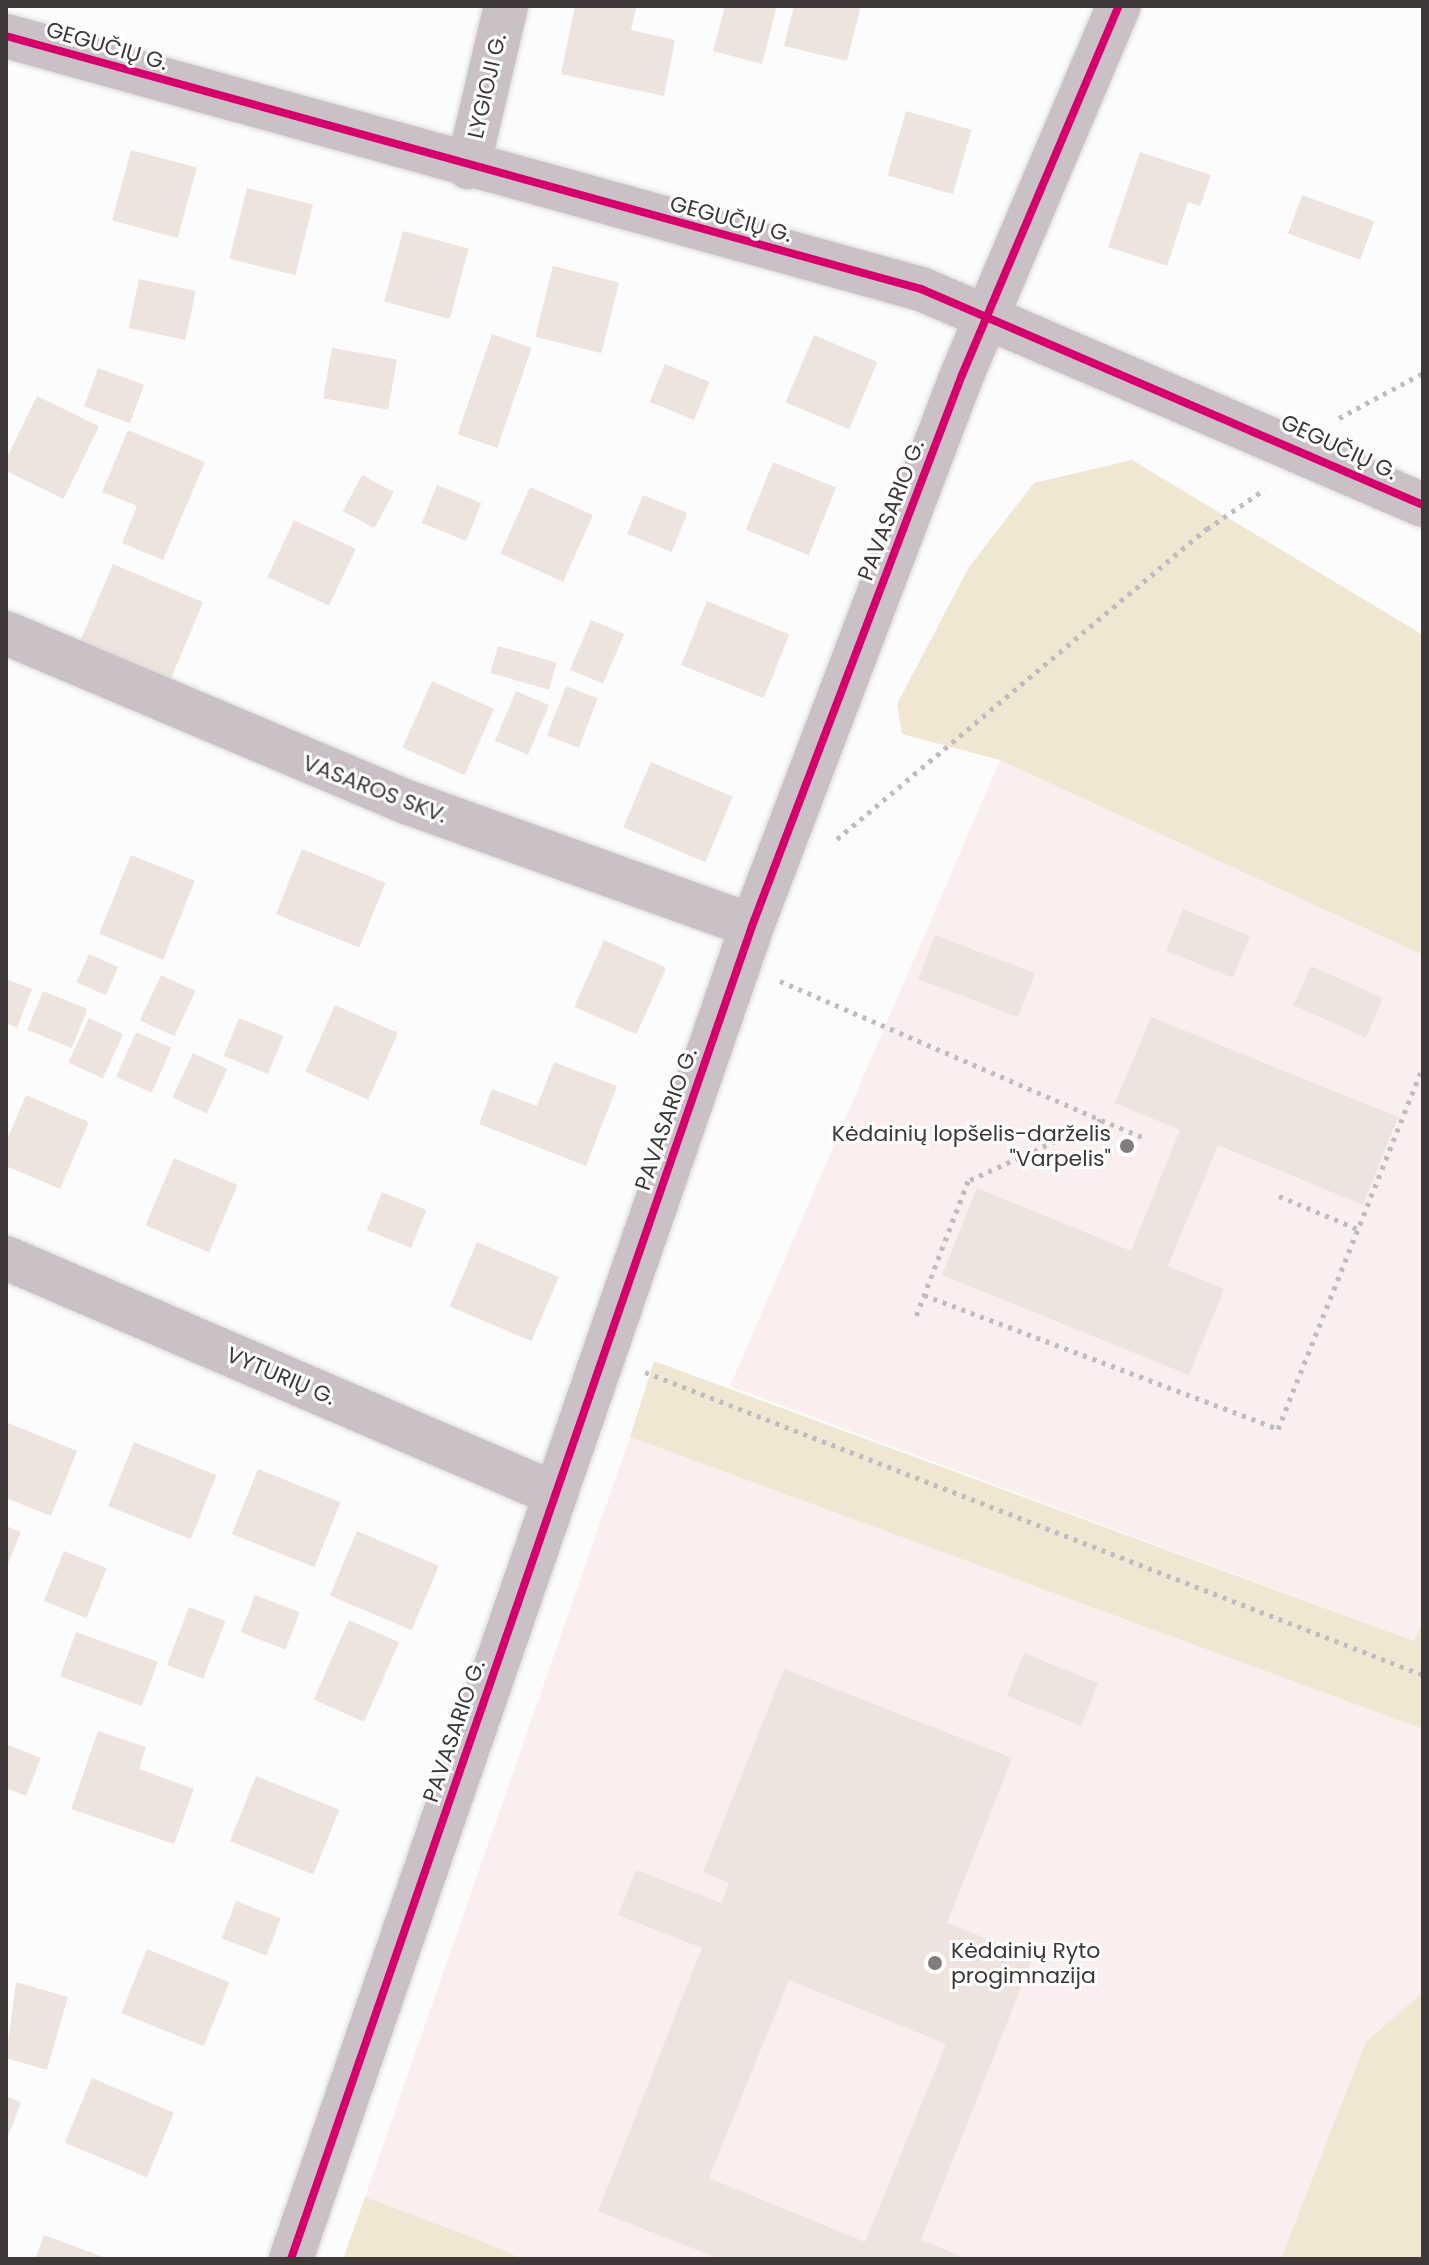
<!DOCTYPE html>
<html>
<head>
<meta charset="utf-8">
<style>
	body { margin:0 }
	#map { position:relative; width:1429px; height:2265px; overflow:hidden; background:#fdfcfc; font-family:Poppins,sans-serif }
	div>[style] { position:absolute }
	.built>* { inset:0; background:#faeeee }
	.green>* { inset:0; background:#efe7d2 }
	.building>* { inset:0; background:#ede4df; transform-origin:0 0 }
	.path>* { height:5px; margin-top:-2.5px; transform-origin:0; background:repeating-linear-gradient(90deg,#c0bbbd 0 4px,transparent 0 10px) }
	.roads { filter:drop-shadow(0 0 2px #dbd9d9) drop-shadow(0 0 2px #dbd9d9) }
	.street>* { height:44px; margin:-22px; padding:0 22px; transform-origin:22px; border-radius:22px; background:#cac1c6 }
	.cycleway>* { height:8px; margin:-4px; padding:0 4px; transform-origin:4px; border-radius:4px; background:#d6006c }
	.dots>* { width:22px; height:22px; translate:-50% -50%; box-sizing:border-box; border:4px solid #fff; border-radius:50% }
	span { translate:-50% -50%; white-space:nowrap; text-align:center; line-height:1.15; -webkit-text-stroke:6px #fff; paint-order:stroke }
	.street-label { font-size:22px; color:#3e3838 }
	.poi-label { font-size:22px; color:#3e3838 }
	.right { translate:-100% -50%; text-align:right }
	.left { translate:0 -50%; text-align:left }
	.frame { position:absolute; inset:0; border:8px solid #3e3838; pointer-events:none }
</style>
</head>
<body>
<div id="map">
	<div class="built">
		<i style="clip-path:polygon(1000px 760px,1423px 955px,1423px 1620px,1414px 1641px,730px 1386px)"></i>
		<i style="clip-path:polygon(630px 1437px,1423px 1729px,1423px 2259px,523px 2259px,365px 2197px)"></i>
	</div>
	<div class="green">
		<i style="clip-path:polygon(1132px 460px,1423px 635px,1423px 955px,1000px 760px,902px 734px,897px 704px,969px 567px,1034px 483px)"></i>
		<i style="clip-path:polygon(654px 1361px,1414px 1641px,1423px 1620px,1423px 1729px,630px 1437px)"></i>
		<i style="clip-path:polygon(1423px 1992px,1423px 2259px,1281px 2259px,1366px 2042px)"></i>
		<i style="clip-path:polygon(365px 2197px,471px 2237px,523px 2259px,343px 2259px)"></i>
	</div>
	<div class="building">
		<i style="clip-path:polygon(575px 6px,636px 8px,631px 30px,675px 40px,664px 96px,561px 74px)"></i>
		<i style="clip-path:polygon(725px 6px,777px 6px,762px 64px,713px 51px)"></i>
		<i style="clip-path:polygon(794px 6px,861px 6px,847px 61px,784px 46px)"></i>
		<i style="left:906px;top:111px;width:68px;height:67px;rotate:16deg"></i>
		<i style="left:131px;top:150px;width:68px;height:73px;rotate:15deg"></i>
		<i style="clip-path:polygon(1140px 152px,1211px 175px,1200px 206px,1188px 202px,1167px 266px,1108px 247px)"></i>
		<i style="left:247px;top:188px;width:68px;height:73px;rotate:14deg"></i>
		<i style="left:1302px;top:195px;width:77px;height:41px;rotate:20deg"></i>
		<i style="left:403px;top:231px;width:68px;height:73px;rotate:15deg"></i>
		<i style="left:553px;top:266px;width:68px;height:73px;rotate:14deg"></i>
		<i style="left:139px;top:279px;width:58px;height:50px;rotate:12deg"></i>
		<i style="left:492px;top:334px;width:42px;height:106px;rotate:19deg"></i>
		<i style="left:814px;top:335px;width:69px;height:73px;rotate:23deg"></i>
		<i style="left:332px;top:348px;width:66px;height:51px;rotate:10deg"></i>
		<i style="left:665px;top:364px;width:48px;height:41px;rotate:22deg"></i>
		<i style="left:98px;top:368px;width:49px;height:41px;rotate:20deg"></i>
		<i style="left:37px;top:396px;width:69px;height:81px;rotate:26deg"></i>
		<i style="clip-path:polygon(128px 430px,205px 462px,163px 560px,122px 543px,137px 506px,102px 492px)"></i>
		<i style="left:773px;top:462px;width:68px;height:73px;rotate:22deg"></i>
		<i style="left:362px;top:475px;width:36px;height:41px;rotate:28deg"></i>
		<i style="left:437px;top:485px;width:48px;height:41px;rotate:22deg"></i>
		<i style="left:530px;top:487px;width:69px;height:73px;rotate:24deg"></i>
		<i style="left:643px;top:495px;width:48px;height:42px;rotate:22deg"></i>
		<i style="left:294px;top:520px;width:68px;height:63px;rotate:25deg"></i>
		<i style="left:113px;top:564px;width:98px;height:85px;rotate:23deg"></i>
		<i style="left:707px;top:601px;width:89px;height:69px;rotate:22deg"></i>
		<i style="left:591px;top:620px;width:36px;height:54px;rotate:23deg"></i>
		<i style="left:498px;top:646px;width:61px;height:28px;rotate:16deg"></i>
		<i style="left:432px;top:681px;width:68px;height:73px;rotate:24deg"></i>
		<i style="left:566px;top:686px;width:34px;height:53px;rotate:21deg"></i>
		<i style="left:516px;top:691px;width:36px;height:54px;rotate:23deg"></i>
		<i style="left:651px;top:762px;width:89px;height:71px;rotate:23deg"></i>
		<i style="left:302px;top:849px;width:90px;height:70px;rotate:22deg"></i>
		<i style="left:131px;top:855px;width:69px;height:85px;rotate:22deg"></i>
		<i style="left:1183px;top:909px;width:72px;height:45px;rotate:22deg"></i>
		<i style="left:935px;top:935px;width:107px;height:47px;rotate:21deg"></i>
		<i style="left:604px;top:940px;width:68px;height:73px;rotate:24deg"></i>
		<i style="left:89px;top:954px;width:32px;height:31px;rotate:24deg"></i>
		<i style="left:1311px;top:966px;width:79px;height:43px;rotate:24deg"></i>
		<i style="left:161px;top:975px;width:38px;height:50px;rotate:25deg"></i>
		<i style="clip-path:polygon(6px 979px,32px 989px,17px 1028px,6px 1023px)"></i>
		<i style="left:43px;top:991px;width:48px;height:42px;rotate:22deg"></i>
		<i style="left:335px;top:1005px;width:69px;height:73px;rotate:24deg"></i>
		<i style="clip-path:polygon(1151px 1017px,1398px 1117px,1363px 1205px,1218px 1145px,1168px 1266px,1224px 1289px,1189px 1375px,942px 1275px,977px 1188px,1131px 1251px,1180px 1130px,1115px 1103px)"></i>
		<i style="left:89px;top:1018px;width:38px;height:49px;rotate:25deg"></i>
		<i style="left:239px;top:1018px;width:48px;height:41px;rotate:22deg"></i>
		<i style="left:136px;top:1032px;width:39px;height:49px;rotate:24deg"></i>
		<i style="left:193px;top:1053px;width:38px;height:49px;rotate:25deg"></i>
		<i style="clip-path:polygon(554px 1062px,617px 1086px,586px 1166px,479px 1124px,492px 1089px,537px 1106px)"></i>
		<i style="clip-path:polygon(26px 1095px,89px 1122px,60px 1189px,6px 1166px,6px 1142px)"></i>
		<i style="left:174px;top:1158px;width:69px;height:73px;rotate:23deg"></i>
		<i style="left:382px;top:1192px;width:48px;height:41px;rotate:22deg"></i>
		<i style="left:477px;top:1242px;width:89px;height:70px;rotate:23deg"></i>
		<i style="clip-path:polygon(6px 1422px,77px 1451px,51px 1516px,6px 1498px)"></i>
		<i style="left:134px;top:1442px;width:89px;height:69px;rotate:22deg"></i>
		<i style="left:258px;top:1469px;width:89px;height:70px;rotate:22deg"></i>
		<i style="clip-path:polygon(6px 1526px,21px 1532px,6px 1569px)"></i>
		<i style="left:357px;top:1531px;width:89px;height:70px;rotate:23deg"></i>
		<i style="left:64px;top:1551px;width:46px;height:54px;rotate:22deg"></i>
		<i style="left:255px;top:1595px;width:48px;height:40px;rotate:21deg"></i>
		<i style="left:189px;top:1607px;width:39px;height:62px;rotate:21deg"></i>
		<i style="left:349px;top:1620px;width:55px;height:87px;rotate:24deg"></i>
		<i style="left:76px;top:1632px;width:87px;height:47px;rotate:20deg"></i>
		<i style="left:1024px;top:1653px;width:80px;height:46px;rotate:22deg"></i>
		<i style="clip-path:polygon(evenodd,784px 1669px,1012px 1758px,947px 1923px,1033px 1957px,921px 2240px,968px 2259px,720px 2259px,598px 2211px,702px 1948px,618px 1915px,636px 1870px,721px 1903px,729px 1883px,703px 1872px,784px 1669px,789px 1980px,946px 2044px,865px 2242px,709px 2178px,789px 1980px)"></i>
		<i style="clip-path:polygon(98px 1731px,146px 1747px,139px 1769px,194px 1789px,174px 1844px,71px 1809px)"></i>
		<i style="clip-path:polygon(6px 1744px,41px 1758px,26px 1796px,6px 1788px)"></i>
		<i style="left:256px;top:1776px;width:90px;height:70px;rotate:22deg"></i>
		<i style="left:236px;top:1901px;width:48px;height:40px;rotate:21deg"></i>
		<i style="left:147px;top:1949px;width:89px;height:69px;rotate:22deg"></i>
		<i style="clip-path:polygon(16px 1982px,68px 1997px,47px 2070px,6px 2058px)"></i>
		<i style="left:92px;top:2078px;width:89px;height:70px;rotate:23deg"></i>
		<i style="clip-path:polygon(6px 2096px,21px 2102px,6px 2142px)"></i>
		<i style="clip-path:polygon(44px 2235px,109px 2259px,35px 2259px)"></i>
	</div>
	<div class="path">
		<i style="left:1339px;top:418px;width:95px;rotate:-28.2deg"></i>
		<i style="left:837px;top:839px;width:483px;rotate:-40deg"></i>
		<i style="left:1207px;top:529px;width:70px;rotate:-34.6deg"></i>
		<i style="left:780px;top:981px;width:350px;rotate:23.4deg"></i>
		<i style="left:1101px;top:1120px;width:146px;rotate:155.4deg"></i>
		<i style="left:968px;top:1181px;width:148px;rotate:111deg"></i>
		<i style="left:1101px;top:1120px;width:50px;rotate:22.4deg"></i>
		<i style="left:1279px;top:1196px;width:86px;rotate:22.7deg"></i>
		<i style="left:924px;top:1295px;width:379px;rotate:20.7deg"></i>
		<i style="left:1278px;top:1429px;width:390px;rotate:-68.2deg"></i>
		<i style="left:645px;top:1372px;width:835px;rotate:21.28deg"></i>
	</div>
	<div class="roads">
		<div class="street">
			<i style="left:6px;top:36px;width:949px;rotate:15.46deg"></i>
			<i style="left:921px;top:289px;width:546px;rotate:23.28deg"></i>
			<i style="left:468px;top:167px;width:165px;rotate:-76.7deg"></i>
			<i style="left:6px;top:633px;width:437px;rotate:22.9deg"></i>
			<i style="left:409px;top:803px;width:364px;rotate:19.7deg"></i>
			<i style="left:6px;top:1258px;width:598px;rotate:23.26deg"></i>
			<i style="left:291px;top:2259px;width:1410px;rotate:-70.92deg"></i>
			<i style="left:752px;top:926px;width:590px;rotate:-69.14deg"></i>
			<i style="left:962px;top:375px;width:401px;rotate:-67deg"></i>
		</div>
	</div>
	<div class="cycleway">
		<i style="left:6px;top:36px;width:949px;rotate:15.46deg"></i>
		<i style="left:921px;top:289px;width:546px;rotate:23.28deg"></i>
		<i style="left:291px;top:2259px;width:1410px;rotate:-70.92deg"></i>
		<i style="left:752px;top:926px;width:590px;rotate:-69.14deg"></i>
		<i style="left:962px;top:375px;width:401px;rotate:-67deg"></i>
	</div>
	<div class="dots">
		<i style="left:1127px;top:1146px;background:#817d7d"></i>
		<i style="left:935px;top:1963px;background:#817d7d"></i>
	</div>
	<div class="street-label">
		<span style="left:107px;top:46px;rotate:16deg">GEGUČIŲ G.</span>
		<span style="left:487px;top:86px;rotate:-77deg">LYGIOJI G.</span>
		<span style="left:731px;top:219px;rotate:15deg">GEGUČIŲ G.</span>
		<span style="left:1339px;top:447px;rotate:25deg">GEGUČIŲ G.</span>
		<span style="left:891px;top:510px;rotate:-69deg">PAVASARIO G.</span>
		<span style="left:375px;top:789px;rotate:21deg">VASAROS SKV.</span>
		<span style="left:666px;top:1119px;rotate:-71deg">PAVASARIO G.</span>
		<span style="left:281px;top:1376px;rotate:23deg">VYTURIŲ G.</span>
		<span style="left:454px;top:1731px;rotate:-71deg">PAVASARIO G.</span>
	</div>
	<div class="poi-label">
		<span class="right" style="left:1111px;top:1146px">Kėdainių lopšelis-darželis<br>"Varpelis"</span>
		<span class="left" style="left:951px;top:1963px">Kėdainių Ryto<br>progimnazija</span>
	</div>
	<div class="frame"></div>
</div>
</body>
</html>
